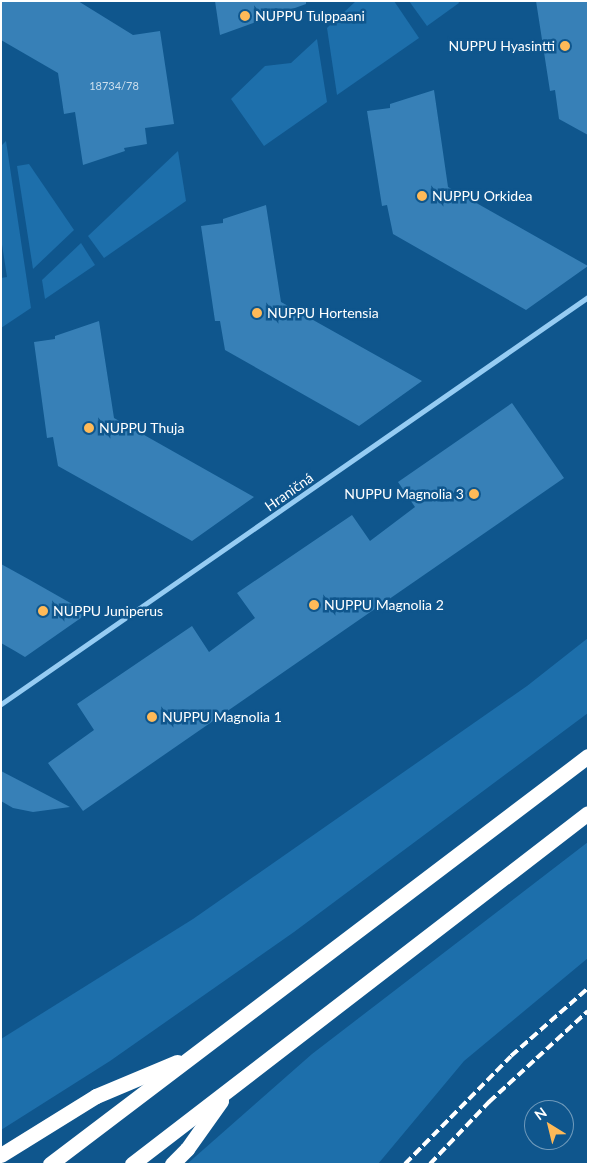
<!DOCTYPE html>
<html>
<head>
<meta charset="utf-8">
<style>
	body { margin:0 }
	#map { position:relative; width:589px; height:1165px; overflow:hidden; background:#0f568d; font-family:Lato,sans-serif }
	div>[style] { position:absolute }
	.green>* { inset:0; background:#1d6fab }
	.building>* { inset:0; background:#3780b7 }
	.minor>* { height:5px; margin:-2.5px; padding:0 2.5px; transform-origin:2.5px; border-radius:2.5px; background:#96ccf3 }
	.motorway>* { height:15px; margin:-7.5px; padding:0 7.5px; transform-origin:7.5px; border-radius:7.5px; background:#fff }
	.rail>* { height:4px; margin-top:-2px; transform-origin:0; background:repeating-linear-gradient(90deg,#fff 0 9px,transparent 0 13px) }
	.dots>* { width:14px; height:14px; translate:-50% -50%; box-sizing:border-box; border:2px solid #0f568d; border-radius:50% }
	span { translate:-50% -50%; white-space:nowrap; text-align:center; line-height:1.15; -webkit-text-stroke:5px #0f568d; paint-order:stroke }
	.number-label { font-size:11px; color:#cddfed }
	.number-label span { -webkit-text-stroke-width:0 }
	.poi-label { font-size:14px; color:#fff }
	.left { translate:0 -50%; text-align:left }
	.right { translate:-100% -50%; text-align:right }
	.street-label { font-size:14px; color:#fff }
	.frame { position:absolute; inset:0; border:2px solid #fff; pointer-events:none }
	.north { position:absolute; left:524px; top:1100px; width:50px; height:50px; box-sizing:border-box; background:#0f568d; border:1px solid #6f9abb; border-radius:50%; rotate:324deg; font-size:14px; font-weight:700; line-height:20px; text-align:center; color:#fff }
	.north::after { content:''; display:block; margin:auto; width:18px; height:22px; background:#ffba58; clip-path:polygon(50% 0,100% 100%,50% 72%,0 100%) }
</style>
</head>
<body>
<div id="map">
	<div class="green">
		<i style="clip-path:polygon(356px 1px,394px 1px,419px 38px,337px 95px,327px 28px)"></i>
		<i style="clip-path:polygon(409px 1px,458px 1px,459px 3px,427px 26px)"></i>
		<i style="clip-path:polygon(317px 39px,327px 102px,264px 146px,231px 99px,265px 66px,291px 63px)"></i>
		<i style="clip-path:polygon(6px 141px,31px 308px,1px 328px,1px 278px,7px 277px,1px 238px,1px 146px)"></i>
		<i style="clip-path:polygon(178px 151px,186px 201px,104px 258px,88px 236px)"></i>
		<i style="clip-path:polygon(29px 164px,74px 230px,33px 269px,17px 166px)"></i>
		<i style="clip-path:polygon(81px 243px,95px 265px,45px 299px,42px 280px)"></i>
		<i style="clip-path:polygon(588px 638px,588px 713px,294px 932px,110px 1061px,1px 1130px,1px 1039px,193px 919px,527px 686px)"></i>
		<i style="clip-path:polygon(588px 842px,588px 958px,464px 1061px,378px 1164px,187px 1164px,312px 1054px)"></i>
	</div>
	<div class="building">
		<i style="clip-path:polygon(1px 1px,78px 1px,133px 35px,160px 31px,174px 124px,145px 128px,147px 144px,124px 148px,125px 151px,83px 165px,75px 112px,64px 114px,58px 73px,1px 40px)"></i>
		<i style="clip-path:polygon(215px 1px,306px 1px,306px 4px,220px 35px)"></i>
		<i style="clip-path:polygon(536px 1px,588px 1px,588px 135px,559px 119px,555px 90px,550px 91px)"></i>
		<i style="clip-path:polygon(434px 90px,448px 187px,588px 266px,526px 310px,393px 234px,387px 205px,382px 206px,367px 111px,390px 108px,390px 104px)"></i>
		<i style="clip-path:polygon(266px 205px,281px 302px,422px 381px,359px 426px,225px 350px,220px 321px,215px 321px,201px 226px,223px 223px,223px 219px)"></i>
		<i style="clip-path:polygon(99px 321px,114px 418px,254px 497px,192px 541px,58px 466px,53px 437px,47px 438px,34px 342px,55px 339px,55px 336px)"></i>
		<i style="clip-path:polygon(512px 403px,564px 478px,83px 811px,48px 763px,94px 730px,77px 704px,192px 626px,209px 652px,255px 618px,237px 593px,352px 515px,370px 541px,415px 507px,398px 482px)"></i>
		<i style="clip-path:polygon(1px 564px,30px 580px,88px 613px,25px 657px,15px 651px,1px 643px)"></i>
		<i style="clip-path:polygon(1px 771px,70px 807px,33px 812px,13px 808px,1px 801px)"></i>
	</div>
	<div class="minor">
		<i style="left:1px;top:704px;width:714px;rotate:-34.74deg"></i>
	</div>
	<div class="motorway">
		<i style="left:1px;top:1155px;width:112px;rotate:-31.8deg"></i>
		<i style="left:96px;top:1096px;width:88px;rotate:-22.8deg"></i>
		<i style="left:50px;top:1164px;width:675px;rotate:-37.18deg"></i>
		<i style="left:132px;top:1164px;width:575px;rotate:-37.59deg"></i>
		<i style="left:172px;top:1164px;width:21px;rotate:-45deg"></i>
		<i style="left:187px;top:1149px;width:59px;rotate:-54.7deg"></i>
	</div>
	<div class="rail">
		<i style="left:405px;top:1164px;width:151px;rotate:-45.5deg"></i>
		<i style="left:511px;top:1056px;width:103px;rotate:-41.4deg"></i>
		<i style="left:430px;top:1164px;width:86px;rotate:-46.4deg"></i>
		<i style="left:489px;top:1102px;width:134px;rotate:-42.6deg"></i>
	</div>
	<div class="dots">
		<i style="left:245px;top:16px;background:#ffba58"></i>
		<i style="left:565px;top:46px;background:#ffba58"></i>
		<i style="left:422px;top:196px;background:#ffba58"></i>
		<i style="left:257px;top:313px;background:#ffba58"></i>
		<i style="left:89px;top:428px;background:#ffba58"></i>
		<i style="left:474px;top:494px;background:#ffba58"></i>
		<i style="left:314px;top:605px;background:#ffba58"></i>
		<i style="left:43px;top:611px;background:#ffba58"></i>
		<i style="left:152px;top:717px;background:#ffba58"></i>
	</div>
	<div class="number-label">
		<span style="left:114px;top:86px">18734/78</span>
	</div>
	<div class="poi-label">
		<span class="left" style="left:255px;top:16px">NUPPU Tulppaani</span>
		<span class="right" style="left:555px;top:46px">NUPPU Hyasintti</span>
		<span class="left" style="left:432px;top:196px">NUPPU Orkidea</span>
		<span class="left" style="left:267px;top:313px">NUPPU Hortensia</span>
		<span class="left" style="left:99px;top:428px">NUPPU Thuja</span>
		<span class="right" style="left:464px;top:494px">NUPPU Magnolia 3</span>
		<span class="left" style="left:324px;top:605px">NUPPU Magnolia 2</span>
		<span class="left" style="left:53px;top:611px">NUPPU Juniperus</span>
		<span class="left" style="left:162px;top:717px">NUPPU Magnolia 1</span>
	</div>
	<div class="street-label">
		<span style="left:289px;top:492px;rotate:-35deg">Hraničná</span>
	</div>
	<div class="frame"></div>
	<div class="north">N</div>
</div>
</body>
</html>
